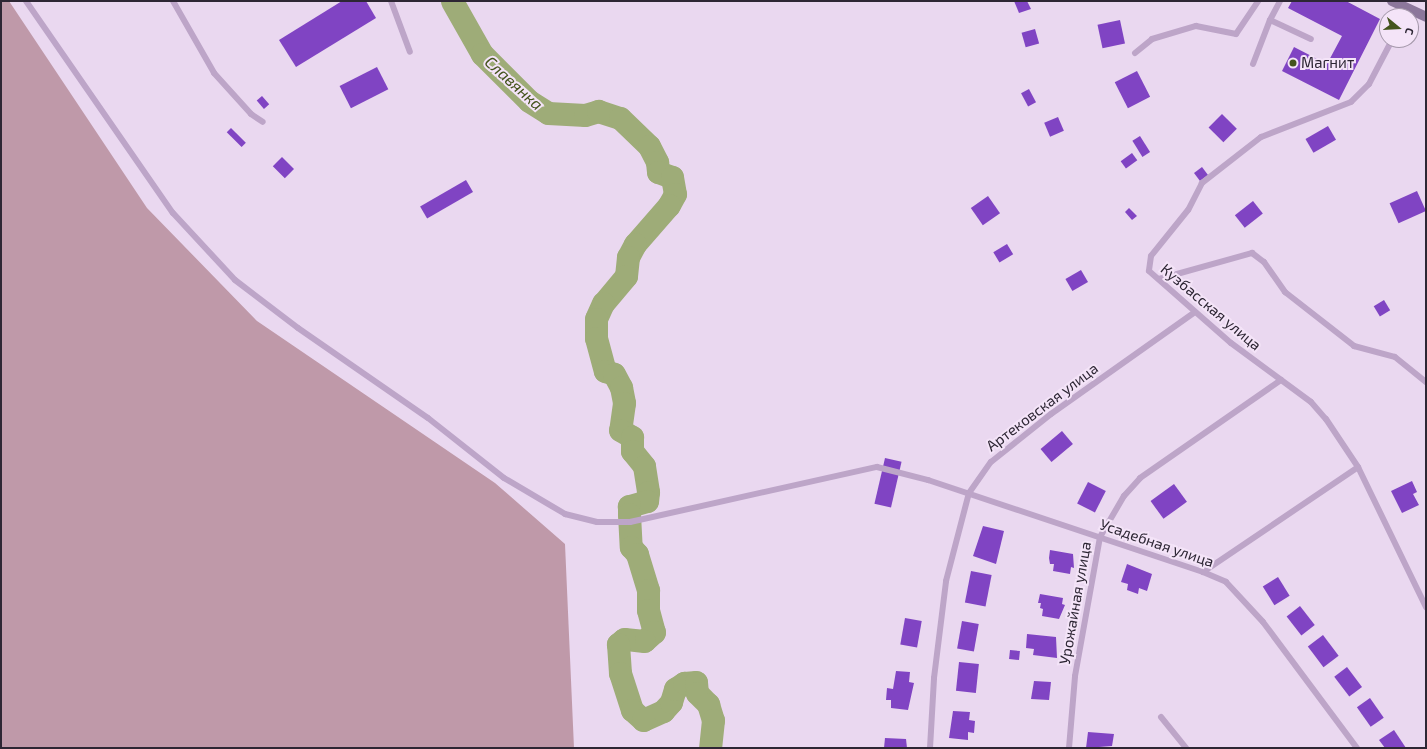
<!DOCTYPE html>
<html>
<head>
<meta charset="utf-8">
<style>
	body { margin:0 }
	#map { position:relative; width:1427px; height:749px; overflow:hidden; background:#ead8f0; font-family:"Exo 2",sans-serif }
	div>[style] { position:absolute }
	.green>* { inset:0; background:#bf99a9 }
	.river>* { height:23px; margin:-11.5px; padding:0 11.5px; transform-origin:11.5px; border-radius:11.5px; background:#9eac78 }
	.building>* { inset:0; background:#8044c3; transform-origin:0 0 }
	.service>* { height:6px; margin:-3px; padding:0 3px; transform-origin:3px; border-radius:3px; background:#bda5c8 }
	.secondary>* { height:10px; margin:-5px; padding:0 5px; transform-origin:5px; border-radius:5px; background:#8c779b }
	.dots>* { width:11px; height:11px; translate:-50% -50%; box-sizing:border-box; border:2px solid #f4e4f8; border-radius:50% }
	span { translate:-50% -50%; white-space:nowrap; text-align:center; line-height:1.15; -webkit-text-stroke:4px #f4e4f8; paint-order:stroke }
	.poi-label { font-size:15px; color:#2d2634 }
	.left { translate:0 -50%; text-align:left }
	.street-label { font-size:15px; color:#2d2634 }
	.water-label { font-size:16px; color:#44541d; font-style:italic }
	.frame { position:absolute; inset:0; border:2px solid #2d2634; pointer-events:none }
	.north { position:absolute; left:1379px; top:8px; width:40px; height:40px; box-sizing:border-box; background:#f4e4f8; border:1px solid #a498aa; border-radius:50%; rotate:108deg; font-size:11px; font-weight:700; line-height:16px; text-align:center; color:#2d2634 }
	.north::after { content:''; display:block; margin:auto; width:14px; height:18px; background:#44541d; clip-path:polygon(50% 0,100% 100%,50% 72%,0 100%) }
</style>
</head>
<body>
<div id="map">
	<div class="green">
		<i style="clip-path:polygon(1px 1px,9px 1px,147px 208px,257px 321px,495px 483px,565px 544px,574px 748px,1px 748px)"></i>
	</div>
	<div class="river">
		<i style="left:452px;top:1px;width:61px;rotate:60.5deg"></i>
		<i style="left:482px;top:54px;width:66px;rotate:45deg"></i>
		<i style="left:529px;top:101px;width:22px;rotate:32deg"></i>
		<i style="left:548px;top:113px;width:37px;rotate:3deg"></i>
		<i style="left:585px;top:115px;width:14px;rotate:-17deg"></i>
		<i style="left:598px;top:111px;width:23px;rotate:18deg"></i>
		<i style="left:620px;top:118px;width:40px;rotate:44deg"></i>
		<i style="left:649px;top:146px;width:18px;rotate:63deg"></i>
		<i style="left:657px;top:162px;width:10px;rotate:84deg"></i>
		<i style="left:658px;top:172px;width:15px;rotate:20deg"></i>
		<i style="left:672px;top:177px;width:17px;rotate:80deg"></i>
		<i style="left:675px;top:194px;width:13px;rotate:119deg"></i>
		<i style="left:669px;top:205px;width:52px;rotate:131.1deg"></i>
		<i style="left:635px;top:244px;width:15px;rotate:118deg"></i>
		<i style="left:628px;top:257px;width:19px;rotate:96deg"></i>
		<i style="left:626px;top:276px;width:35px;rotate:130deg"></i>
		<i style="left:603px;top:303px;width:17px;rotate:114deg"></i>
		<i style="left:596px;top:319px;width:19px;rotate:90deg"></i>
		<i style="left:596px;top:338px;width:34px;rotate:75deg"></i>
		<i style="left:605px;top:371px;width:9px;rotate:18deg"></i>
		<i style="left:614px;top:374px;width:15px;rotate:62deg"></i>
		<i style="left:621px;top:387px;width:16px;rotate:79deg"></i>
		<i style="left:624px;top:403px;width:27px;rotate:98deg"></i>
		<i style="left:620px;top:430px;width:14px;rotate:30deg"></i>
		<i style="left:632px;top:437px;width:14px;rotate:90deg"></i>
		<i style="left:632px;top:451px;width:19px;rotate:51deg"></i>
		<i style="left:644px;top:466px;width:26px;rotate:81deg"></i>
		<i style="left:648px;top:492px;width:9px;rotate:96deg"></i>
		<i style="left:647px;top:501px;width:19px;rotate:164deg"></i>
		<i style="left:629px;top:506px;width:8px;rotate:90deg"></i>
		<i style="left:629px;top:514px;width:33px;rotate:87deg"></i>
		<i style="left:631px;top:547px;width:9px;rotate:49deg"></i>
		<i style="left:637px;top:554px;width:38px;rotate:73deg"></i>
		<i style="left:648px;top:590px;width:20px;rotate:90deg"></i>
		<i style="left:648px;top:610px;width:23px;rotate:75deg"></i>
		<i style="left:654px;top:632px;width:13px;rotate:138deg"></i>
		<i style="left:644px;top:641px;width:20px;rotate:-174deg"></i>
		<i style="left:624px;top:639px;width:8px;rotate:140deg"></i>
		<i style="left:618px;top:644px;width:29px;rotate:86deg"></i>
		<i style="left:620px;top:673px;width:39px;rotate:72deg"></i>
		<i style="left:632px;top:710px;width:15px;rotate:42deg"></i>
		<i style="left:643px;top:720px;width:22px;rotate:-24deg"></i>
		<i style="left:663px;top:711px;width:12px;rotate:-48deg"></i>
		<i style="left:671px;top:702px;width:14px;rotate:-73deg"></i>
		<i style="left:675px;top:689px;width:11px;rotate:-34deg"></i>
		<i style="left:684px;top:683px;width:12px;rotate:-5deg"></i>
		<i style="left:696px;top:682px;width:11px;rotate:85deg"></i>
		<i style="left:697px;top:693px;width:16px;rotate:45deg"></i>
		<i style="left:708px;top:704px;width:17px;rotate:73deg"></i>
		<i style="left:713px;top:720px;width:28px;rotate:96deg"></i>
	</div>
	<div class="building">
		<i style="clip-path:polygon(342px 1px,366px 1px,376px 18px,296px 67px,279px 40px)"></i>
		<i style="clip-path:polygon(1014px 1px,1027px 1px,1031px 9px,1019px 13px)"></i>
		<i style="clip-path:polygon(1292px 1px,1346px 1px,1380px 19px,1339px 100px,1282px 71px,1294px 47px,1327px 64px,1342px 36px,1288px 8px)"></i>
		<i style="left:1120px;top:20px;width:24px;height:23px;rotate:78deg"></i>
		<i style="left:1035px;top:29px;width:15px;height:14px;rotate:74deg"></i>
		<i style="left:377px;top:67px;width:25px;height:42px;rotate:63deg"></i>
		<i style="left:1137px;top:71px;width:29px;height:25px;rotate:63deg"></i>
		<i style="left:1029px;top:89px;width:15px;height:9px;rotate:62deg"></i>
		<i style="left:262px;top:96px;width:11px;height:7px;rotate:49deg"></i>
		<i style="left:1222px;top:114px;width:21px;height:19px;rotate:45deg"></i>
		<i style="left:1058px;top:117px;width:15px;height:15px;rotate:67deg"></i>
		<i style="left:1328px;top:126px;width:16px;height:26px;rotate:60deg"></i>
		<i style="left:231px;top:128px;width:21px;height:6px;rotate:45deg"></i>
		<i style="left:1140px;top:136px;width:19px;height:9px;rotate:58deg"></i>
		<i style="left:1132px;top:153px;width:9px;height:14px;rotate:54deg"></i>
		<i style="left:282px;top:157px;width:17px;height:13px;rotate:45deg"></i>
		<i style="left:1202px;top:167px;width:10px;height:10px;rotate:53deg"></i>
		<i style="left:466px;top:180px;width:14px;height:53px;rotate:60deg"></i>
		<i style="left:1417px;top:191px;width:22px;height:30px;rotate:66deg"></i>
		<i style="left:988px;top:196px;width:21px;height:21px;rotate:55deg"></i>
		<i style="left:1253px;top:201px;width:16px;height:23px;rotate:52deg"></i>
		<i style="clip-path:polygon(1129px 208px,1137px 216px,1132px 220px,1125px 212px)"></i>
		<i style="left:1007px;top:244px;width:12px;height:16px;rotate:59deg"></i>
		<i style="left:1081px;top:270px;width:14px;height:18px;rotate:60deg"></i>
		<i style="left:1384px;top:300px;width:12px;height:12px;rotate:59deg"></i>
		<i style="left:1062px;top:431px;width:17px;height:28px;rotate:50deg"></i>
		<i style="left:885px;top:458px;width:17px;height:47px;rotate:13deg"></i>
		<i style="clip-path:polygon(1412px 481px,1417px 492px,1413px 494px,1419px 505px,1402px 513px,1391px 491px)"></i>
		<i style="left:1088px;top:482px;width:20px;height:24px;rotate:27deg"></i>
		<i style="left:1174px;top:484px;width:22px;height:29px;rotate:54deg"></i>
		<i style="clip-path:polygon(983px 526px,1004px 531px,996px 564px,973px 556px)"></i>
		<i style="clip-path:polygon(1050px 550px,1073px 554px,1074px 568px,1071px 567px,1070px 574px,1053px 571px,1054px 564px,1050px 564px,1049px 558px)"></i>
		<i style="clip-path:polygon(1127px 564px,1152px 574px,1147px 591px,1139px 588px,1138px 594px,1127px 590px,1128px 584px,1121px 582px)"></i>
		<i style="left:971px;top:571px;width:21px;height:32px;rotate:11deg"></i>
		<i style="left:1278px;top:577px;width:22px;height:18px;rotate:58deg"></i>
		<i style="clip-path:polygon(1040px 594px,1063px 598px,1062px 604px,1065px 605px,1059px 619px,1042px 616px,1043px 609px,1040px 608px,1041px 603px,1038px 603px)"></i>
		<i style="left:1300px;top:606px;width:24px;height:17px;rotate:52deg"></i>
		<i style="left:905px;top:618px;width:17px;height:27px;rotate:10deg"></i>
		<i style="left:962px;top:621px;width:17px;height:28px;rotate:10deg"></i>
		<i style="clip-path:polygon(1027px 634px,1056px 637px,1057px 658px,1033px 655px,1034px 649px,1026px 648px)"></i>
		<i style="left:1323px;top:635px;width:26px;height:19px;rotate:53deg"></i>
		<i style="left:1010px;top:650px;width:10px;height:9px;rotate:6deg"></i>
		<i style="left:959px;top:662px;width:20px;height:29px;rotate:6deg"></i>
		<i style="left:1347px;top:667px;width:25px;height:16px;rotate:53deg"></i>
		<i style="clip-path:polygon(896px 671px,910px 672px,909px 682px,914px 683px,908px 710px,891px 708px,891px 700px,886px 700px,887px 688px,893px 689px)"></i>
		<i style="clip-path:polygon(1034px 681px,1051px 682px,1049px 700px,1031px 699px)"></i>
		<i style="left:1370px;top:698px;width:24px;height:16px;rotate:55deg"></i>
		<i style="clip-path:polygon(953px 711px,970px 712px,969px 720px,975px 721px,974px 733px,968px 732px,968px 740px,949px 738px)"></i>
		<i style="clip-path:polygon(1394px 730px,1406px 748px,1385px 748px,1379px 740px)"></i>
		<i style="clip-path:polygon(1088px 732px,1114px 734px,1112px 746px,1086px 748px)"></i>
		<i style="clip-path:polygon(885px 738px,906px 739px,907px 748px,884px 748px)"></i>
	</div>
	<div class="service">
		<i style="left:26px;top:1px;width:258px;rotate:55.3deg"></i>
		<i style="left:173px;top:213px;width:91px;rotate:47.2deg"></i>
		<i style="left:235px;top:280px;width:79px;rotate:37.3deg"></i>
		<i style="left:298px;top:328px;width:158px;rotate:34.7deg"></i>
		<i style="left:428px;top:418px;width:97px;rotate:38.3deg"></i>
		<i style="left:504px;top:478px;width:71px;rotate:30.5deg"></i>
		<i style="left:565px;top:514px;width:33px;rotate:14deg"></i>
		<i style="left:597px;top:522px;width:33px"></i>
		<i style="left:630px;top:522px;width:253px;rotate:-12.6deg"></i>
		<i style="left:877px;top:467px;width:53px;rotate:14.3deg"></i>
		<i style="left:928px;top:480px;width:290px;rotate:18.5deg"></i>
		<i style="left:1203px;top:572px;width:25px;rotate:23deg"></i>
		<i style="left:1226px;top:582px;width:54px;rotate:47.2deg"></i>
		<i style="left:1263px;top:622px;width:157px;rotate:53.3deg"></i>
		<i style="left:173px;top:1px;width:83px;rotate:60.3deg"></i>
		<i style="left:214px;top:73px;width:55px;rotate:47.9deg"></i>
		<i style="left:251px;top:114px;width:14px;rotate:34deg"></i>
		<i style="left:391px;top:1px;width:54px;rotate:69.6deg"></i>
		<i style="left:1270px;top:20px;width:45px;rotate:24.9deg"></i>
		<i style="left:1392px;top:40px;width:50px;rotate:117.6deg"></i>
		<i style="left:1369px;top:84px;width:25px;rotate:135deg"></i>
		<i style="left:1351px;top:102px;width:97px;rotate:158.7deg"></i>
		<i style="left:1261px;top:137px;width:75px;rotate:142.1deg"></i>
		<i style="left:1202px;top:183px;width:30px;rotate:117deg"></i>
		<i style="left:1188px;top:210px;width:59px;rotate:128.8deg"></i>
		<i style="left:1151px;top:256px;width:15px;rotate:98deg"></i>
		<i style="left:1149px;top:271px;width:109px;rotate:41.3deg"></i>
		<i style="left:1231px;top:343px;width:99px;rotate:36.4deg"></i>
		<i style="left:1311px;top:402px;width:23px;rotate:49deg"></i>
		<i style="left:1326px;top:419px;width:58px;rotate:56.3deg"></i>
		<i style="left:1358px;top:467px;width:156px;rotate:64.1deg"></i>
		<i style="left:1135px;top:53px;width:22px;rotate:-39deg"></i>
		<i style="left:1152px;top:39px;width:46px;rotate:-16.5deg"></i>
		<i style="left:1196px;top:26px;width:41px;rotate:11.3deg"></i>
		<i style="left:1236px;top:34px;width:40px;rotate:-56deg"></i>
		<i style="left:1253px;top:64px;width:47px;rotate:-68.9deg"></i>
		<i style="left:1270px;top:20px;width:21px;rotate:-62deg"></i>
		<i style="left:1159px;top:279px;width:97px;rotate:-15.6deg"></i>
		<i style="left:1252px;top:253px;width:15px;rotate:37deg"></i>
		<i style="left:1264px;top:262px;width:37px;rotate:55deg"></i>
		<i style="left:1285px;top:292px;width:88px;rotate:38deg"></i>
		<i style="left:1354px;top:346px;width:42px;rotate:15deg"></i>
		<i style="left:1395px;top:357px;width:40px;rotate:39deg"></i>
		<i style="left:1203px;top:572px;width:187px;rotate:-34.1deg"></i>
		<i style="left:1161px;top:717px;width:40px;rotate:51deg"></i>
		<i style="left:930px;top:748px;width:70px;rotate:-86.7deg"></i>
		<i style="left:934px;top:678px;width:98px;rotate:-82.9deg"></i>
		<i style="left:946px;top:581px;width:91px;rotate:-75.4deg"></i>
		<i style="left:969px;top:493px;width:38px;rotate:-55deg"></i>
		<i style="left:991px;top:462px;width:77px;rotate:-38.7deg"></i>
		<i style="left:1051px;top:414px;width:176px;rotate:-35.3deg"></i>
		<i style="left:1069px;top:748px;width:72px;rotate:-85.2deg"></i>
		<i style="left:1075px;top:676px;width:141px;rotate:-79.8deg"></i>
		<i style="left:1100px;top:537px;width:48px;rotate:-59.7deg"></i>
		<i style="left:1124px;top:496px;width:24px;rotate:-48deg"></i>
		<i style="left:1140px;top:478px;width:172px;rotate:-34.8deg"></i>
	</div>
	<div class="secondary">
		<i style="left:1392px;top:1px;width:38px;rotate:25deg"></i>
	</div>
	<div class="dots">
		<i style="left:1293px;top:63px;background:#44541d"></i>
	</div>
	<div class="poi-label">
		<span class="left" style="left:1301px;top:63px">Магнит</span>
	</div>
	<div class="street-label">
		<span style="left:1211px;top:307px;rotate:40deg">Кузбасская улица</span>
		<span style="left:1042px;top:407px;rotate:-37deg">Артековская улица</span>
		<span style="left:1157px;top:543px;rotate:19deg">Усадебная улица</span>
		<span style="left:1075px;top:603px;rotate:-80deg">Урожайная улица</span>
	</div>
	<div class="water-label">
		<span style="left:514px;top:83px;rotate:42deg">Славянка</span>
	</div>
	<div class="frame"></div>
	<div class="north">С</div>
</div>
</body>
</html>
